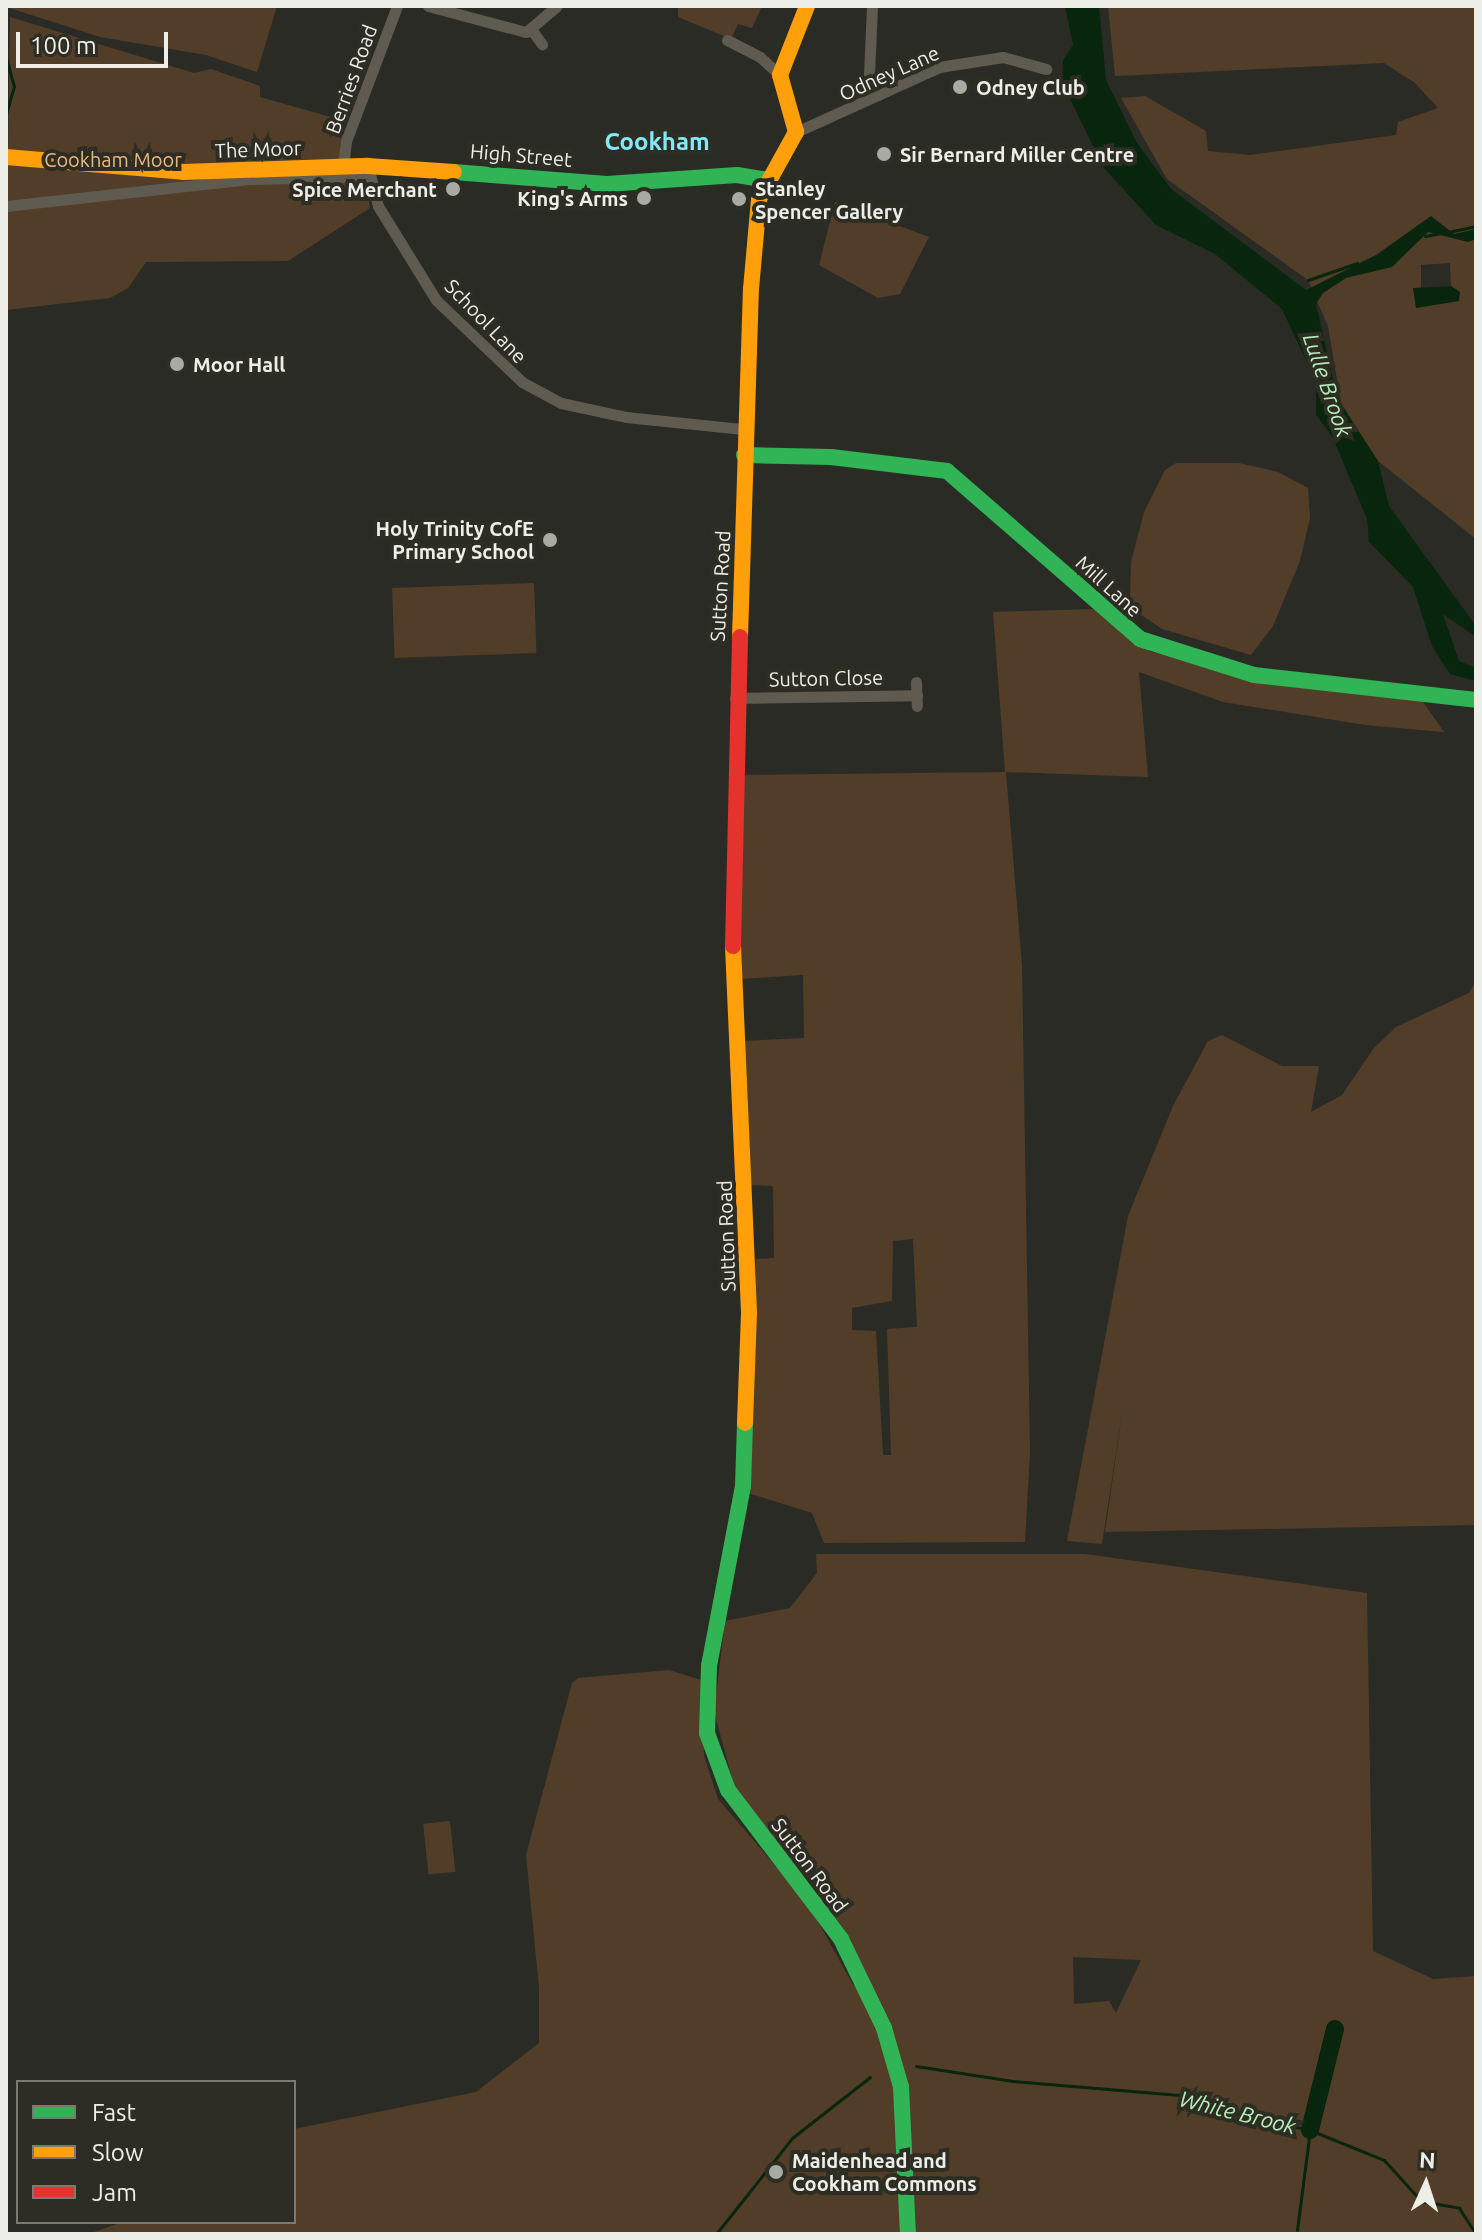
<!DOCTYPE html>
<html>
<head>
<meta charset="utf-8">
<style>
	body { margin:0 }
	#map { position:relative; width:1482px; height:2240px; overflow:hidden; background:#2b2b26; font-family:Ubuntu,sans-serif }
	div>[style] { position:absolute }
	.green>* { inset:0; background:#523e28; transform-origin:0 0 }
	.water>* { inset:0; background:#08250d }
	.stream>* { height:3px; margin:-1.5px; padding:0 1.5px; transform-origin:1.5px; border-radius:1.5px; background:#08250d }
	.river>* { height:18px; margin:-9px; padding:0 9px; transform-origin:9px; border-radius:9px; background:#08250d }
	.street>* { height:11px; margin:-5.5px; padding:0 5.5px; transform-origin:5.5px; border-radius:5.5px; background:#605b50 }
	.fast>* { height:16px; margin:-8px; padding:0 8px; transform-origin:8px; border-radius:8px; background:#30b455 }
	.slow>* { height:16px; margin:-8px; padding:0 8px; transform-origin:8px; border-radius:8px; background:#ff9f0a }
	.jam>* { height:16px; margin:-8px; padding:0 8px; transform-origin:8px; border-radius:8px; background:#e5322d }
	.dots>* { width:22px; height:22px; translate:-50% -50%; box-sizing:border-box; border:4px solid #2d2d24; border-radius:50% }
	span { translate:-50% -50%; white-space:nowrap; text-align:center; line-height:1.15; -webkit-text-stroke:8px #2d2d24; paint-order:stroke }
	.street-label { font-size:20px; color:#edeee8 }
	.poi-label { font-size:20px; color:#edeee8; font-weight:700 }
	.left { translate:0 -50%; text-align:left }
	.right { translate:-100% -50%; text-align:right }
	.park-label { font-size:20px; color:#e9b780 }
	.water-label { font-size:22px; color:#b6efbb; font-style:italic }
	.quarter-label { font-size:24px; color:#80eaf7; font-weight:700 }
	.frame { position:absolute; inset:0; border:8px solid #edeee8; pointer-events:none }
	.legend { position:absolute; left:16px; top:2080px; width:280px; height:144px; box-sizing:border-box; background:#2d2d24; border:2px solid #7a7a72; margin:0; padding:10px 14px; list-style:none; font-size:24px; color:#edeee8 }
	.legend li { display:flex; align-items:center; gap:16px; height:40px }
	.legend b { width:40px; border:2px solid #7a7a72 }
	.north { position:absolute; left:1386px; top:2144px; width:80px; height:80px; -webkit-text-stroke:6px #2d2d24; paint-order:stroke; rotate:3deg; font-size:22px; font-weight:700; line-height:32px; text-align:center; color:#edeee8 }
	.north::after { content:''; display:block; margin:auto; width:28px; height:36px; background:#edeee8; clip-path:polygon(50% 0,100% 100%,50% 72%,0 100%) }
	.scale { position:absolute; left:16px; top:32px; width:152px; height:36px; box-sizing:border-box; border:4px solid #edeee8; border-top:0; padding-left:10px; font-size:24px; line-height:28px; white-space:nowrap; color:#edeee8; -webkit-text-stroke:6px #2d2d24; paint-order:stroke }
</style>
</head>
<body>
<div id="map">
	<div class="green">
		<i style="clip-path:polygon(277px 6px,257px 72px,206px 55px,100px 37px,6px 7px)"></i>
		<i style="clip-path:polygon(678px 6px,762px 6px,752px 28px,738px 24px,731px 39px,678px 17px)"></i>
		<i style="clip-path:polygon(evenodd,1108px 6px,1476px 6px,1476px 539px,1378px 461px,1352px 425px,1341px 403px,1328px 326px,1308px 280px,1167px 179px,1121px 98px,1145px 96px,1206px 131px,1208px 151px,1250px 155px,1396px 135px,1398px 122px,1438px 108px,1415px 83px,1384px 63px,1115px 76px,1108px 6px,1450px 263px,1451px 286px,1460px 292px,1413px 289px,1421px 288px,1421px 265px,1450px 263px)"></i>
		<i style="clip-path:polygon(10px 17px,194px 73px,211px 69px,260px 86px,260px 97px,345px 121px,341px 155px,367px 191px,370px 208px,288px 261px,146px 262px,128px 288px,110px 298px,6px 310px)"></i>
		<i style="clip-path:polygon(835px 202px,929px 237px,900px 294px,878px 298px,819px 265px)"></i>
		<i style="clip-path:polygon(1176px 463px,1239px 463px,1278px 472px,1308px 488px,1310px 518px,1300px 561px,1273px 626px,1251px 655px,1162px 629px,1140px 614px,1130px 598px,1131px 562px,1144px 512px,1165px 470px)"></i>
		<i style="left:534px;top:583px;width:70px;height:142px;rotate:88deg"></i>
		<i style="clip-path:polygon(evenodd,1095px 609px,1151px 652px,1419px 696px,1444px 732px,1365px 725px,1223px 702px,1139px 672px,1148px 777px,1006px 772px,1022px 965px,1030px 1453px,1025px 1542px,824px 1543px,812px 1513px,745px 1492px,756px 1259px,774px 1258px,773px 1186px,751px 1185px,743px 1041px,804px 1038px,803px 975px,739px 979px,739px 775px,1005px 772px,993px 612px,1095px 609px,913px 1239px,917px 1327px,887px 1329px,891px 1455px,883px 1455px,876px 1331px,852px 1330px,852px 1308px,892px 1301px,893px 1241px,913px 1239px)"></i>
		<i style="clip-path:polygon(1476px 981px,1476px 1525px,1105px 1532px,1123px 1407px,1102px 1544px,1067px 1541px,1128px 1216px,1173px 1106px,1208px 1041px,1222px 1035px,1282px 1066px,1319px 1066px,1311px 1112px,1342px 1095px,1374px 1048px,1396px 1027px,1469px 993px)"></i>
		<i style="clip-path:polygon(evenodd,816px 1554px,1085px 1554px,1367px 1593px,1373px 1951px,1433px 1979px,1476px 1976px,1476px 2234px,88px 2234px,123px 2222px,294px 2222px,294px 2129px,476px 2092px,539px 2043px,539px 1988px,526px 1855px,572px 1683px,578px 1678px,669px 1670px,701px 1680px,704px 1756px,718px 1799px,809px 1905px,853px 1985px,874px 1992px,847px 1933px,735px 1788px,714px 1712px,725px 1621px,790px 1608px,817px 1573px,816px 1554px,1073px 1957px,1141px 1960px,1116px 2013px,1109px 2001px,1074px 2004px,1073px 1957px)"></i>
		<i style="left:450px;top:1821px;width:51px;height:27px;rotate:84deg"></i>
	</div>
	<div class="water">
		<i style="clip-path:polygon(1065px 6px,1099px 6px,1106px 80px,1137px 143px,1171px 189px,1306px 290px,1376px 255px,1431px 216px,1454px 234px,1476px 229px,1476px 239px,1468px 242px,1428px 232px,1392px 267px,1346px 278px,1323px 293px,1316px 304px,1337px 397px,1378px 461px,1389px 506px,1476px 626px,1476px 637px,1443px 614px,1459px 661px,1476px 668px,1476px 681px,1450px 674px,1432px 646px,1413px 587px,1369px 542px,1367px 519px,1332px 436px,1316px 415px,1316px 381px,1282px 309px,1215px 254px,1156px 225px,1104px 168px,1062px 83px,1063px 60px,1073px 45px)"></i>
		<i style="clip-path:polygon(1451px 286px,1460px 292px,1459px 301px,1416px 308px,1413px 288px)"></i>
	</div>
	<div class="stream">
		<i style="left:6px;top:57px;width:30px;rotate:75deg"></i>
		<i style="left:14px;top:86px;width:29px;rotate:106deg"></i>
		<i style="left:1448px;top:232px;width:29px;rotate:-12deg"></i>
		<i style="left:1425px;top:236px;width:16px;rotate:-11deg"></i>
		<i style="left:1308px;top:280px;width:52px;rotate:-19.1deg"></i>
		<i style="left:916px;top:2066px;width:98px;rotate:8.8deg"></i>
		<i style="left:1013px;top:2081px;width:179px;rotate:4.8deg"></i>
		<i style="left:1191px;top:2096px;width:62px;rotate:19.9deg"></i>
		<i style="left:1249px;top:2117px;width:62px;rotate:12deg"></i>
		<i style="left:1310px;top:2130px;width:80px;rotate:22.1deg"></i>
		<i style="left:1384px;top:2160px;width:55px;rotate:47.9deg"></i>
		<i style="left:1421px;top:2201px;width:39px;rotate:10deg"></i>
		<i style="left:1459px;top:2208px;width:31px;rotate:57deg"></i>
		<i style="left:1297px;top:2230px;width:101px;rotate:-82.6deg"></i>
		<i style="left:716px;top:2234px;width:122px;rotate:-51.6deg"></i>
		<i style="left:792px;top:2138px;width:99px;rotate:-38deg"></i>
	</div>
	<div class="river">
		<i style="left:1310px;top:2130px;width:104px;rotate:-76.1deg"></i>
	</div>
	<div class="street">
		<i style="left:428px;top:6px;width:101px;rotate:14.9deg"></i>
		<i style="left:526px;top:32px;width:40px;rotate:-40deg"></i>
		<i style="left:872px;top:6px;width:70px;rotate:92.5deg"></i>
		<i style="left:869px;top:76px;width:21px;rotate:65deg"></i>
		<i style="left:531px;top:29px;width:19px;rotate:54deg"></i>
		<i style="left:727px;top:40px;width:37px;rotate:27deg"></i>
		<i style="left:760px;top:57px;width:27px;rotate:42deg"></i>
		<i style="left:796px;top:132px;width:157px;rotate:-24.4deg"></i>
		<i style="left:939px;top:67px;width:65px;rotate:-8.9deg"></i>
		<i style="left:1003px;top:57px;width:45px;rotate:15.6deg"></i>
		<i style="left:343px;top:166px;width:25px;rotate:-83deg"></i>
		<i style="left:346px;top:141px;width:144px;rotate:-69.3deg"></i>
		<i style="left:368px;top:166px;width:41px;rotate:76deg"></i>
		<i style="left:378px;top:206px;width:110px;rotate:58.3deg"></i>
		<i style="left:436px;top:300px;width:119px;rotate:43.6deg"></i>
		<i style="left:522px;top:382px;width:44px;rotate:28.3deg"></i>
		<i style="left:561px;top:403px;width:66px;rotate:12.2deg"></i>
		<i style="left:626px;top:417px;width:118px;rotate:5.9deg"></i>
		<i style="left:6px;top:206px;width:247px;rotate:-6.3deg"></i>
		<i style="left:252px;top:179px;width:115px;rotate:-1.5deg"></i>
		<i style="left:916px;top:682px;width:24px;rotate:88deg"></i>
		<i style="left:735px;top:698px;width:182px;rotate:-0.9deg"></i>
	</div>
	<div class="fast">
		<i style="left:454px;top:172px;width:153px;rotate:4.5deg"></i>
		<i style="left:607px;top:184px;width:130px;rotate:-4deg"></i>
		<i style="left:737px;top:175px;width:30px;rotate:9deg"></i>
		<i style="left:744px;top:455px;width:87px;rotate:1.3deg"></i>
		<i style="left:831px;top:457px;width:117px;rotate:6.9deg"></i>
		<i style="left:947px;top:471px;width:256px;rotate:41deg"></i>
		<i style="left:1140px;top:639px;width:120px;rotate:17.5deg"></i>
		<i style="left:1254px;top:675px;width:223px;rotate:6.4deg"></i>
		<i style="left:745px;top:1423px;width:63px;rotate:91.8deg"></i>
		<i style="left:743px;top:1486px;width:183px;rotate:100.7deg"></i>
		<i style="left:709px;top:1666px;width:67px;rotate:91.7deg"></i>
		<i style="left:707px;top:1733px;width:61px;rotate:69.8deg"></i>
		<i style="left:728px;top:1790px;width:187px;rotate:52.8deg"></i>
		<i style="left:841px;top:1939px;width:99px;rotate:64.2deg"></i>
		<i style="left:884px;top:2028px;width:61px;rotate:73.9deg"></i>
		<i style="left:901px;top:2087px;width:147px;rotate:87.3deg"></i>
	</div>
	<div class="slow">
		<i style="left:6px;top:157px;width:178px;rotate:4.8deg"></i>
		<i style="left:183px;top:172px;width:185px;rotate:-1.9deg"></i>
		<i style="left:368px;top:166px;width:86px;rotate:4deg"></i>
		<i style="left:740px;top:637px;width:348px;rotate:-88.2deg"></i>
		<i style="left:751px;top:289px;width:90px;rotate:-84.9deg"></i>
		<i style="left:759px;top:199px;width:77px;rotate:-61.1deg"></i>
		<i style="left:796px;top:132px;width:59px;rotate:-105.7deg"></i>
		<i style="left:780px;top:75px;width:74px;rotate:-68.6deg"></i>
		<i style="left:733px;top:946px;width:367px;rotate:87.5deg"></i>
		<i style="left:749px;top:1313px;width:110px;rotate:92.1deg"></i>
	</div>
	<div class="jam">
		<i style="left:733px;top:946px;width:309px;rotate:-88.7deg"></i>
	</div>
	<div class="dots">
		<i style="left:960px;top:87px;background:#a9aaa4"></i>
		<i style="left:884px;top:154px;background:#a9aaa4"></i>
		<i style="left:453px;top:189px;background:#a9aaa4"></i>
		<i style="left:644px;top:198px;background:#a9aaa4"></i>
		<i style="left:739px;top:199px;background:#a9aaa4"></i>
		<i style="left:177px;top:364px;background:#a9aaa4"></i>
		<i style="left:550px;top:540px;background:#a9aaa4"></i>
		<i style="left:776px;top:2172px;background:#a9aaa4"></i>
	</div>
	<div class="street-label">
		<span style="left:889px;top:73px;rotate:-24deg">Odney Lane</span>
		<span style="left:351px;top:79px;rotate:-70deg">Berries Road</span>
		<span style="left:258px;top:149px;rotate:-2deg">The Moor</span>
		<span style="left:521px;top:155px;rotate:5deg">High Street</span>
		<span style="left:486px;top:321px;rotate:46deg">School Lane</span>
		<span style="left:720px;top:586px;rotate:-87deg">Sutton Road</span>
		<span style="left:1109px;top:586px;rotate:42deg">Mill Lane</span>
		<span style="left:826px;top:678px;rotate:-1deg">Sutton Close</span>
		<span style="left:726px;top:1236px;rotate:-92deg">Sutton Road</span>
		<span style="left:810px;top:1865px;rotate:53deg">Sutton Road</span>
	</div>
	<div class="poi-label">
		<span class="left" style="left:976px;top:87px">Odney Club</span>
		<span class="left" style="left:900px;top:154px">Sir Bernard Miller Centre</span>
		<span class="left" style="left:755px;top:200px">Stanley<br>Spencer Gallery</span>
		<span class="right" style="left:437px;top:189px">Spice Merchant</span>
		<span class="right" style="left:628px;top:198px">King's Arms</span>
		<span class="left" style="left:193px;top:364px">Moor Hall</span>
		<span class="right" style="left:534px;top:540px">Holy Trinity CofE<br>Primary School</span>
		<span class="left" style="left:792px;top:2172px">Maidenhead and<br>Cookham Commons</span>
	</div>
	<div class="park-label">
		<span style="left:113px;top:159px">Cookham Moor</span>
	</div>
	<div class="water-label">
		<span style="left:1328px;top:385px;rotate:71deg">Lulle Brook</span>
		<span style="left:1238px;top:2112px;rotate:14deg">White Brook</span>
	</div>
	<div class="quarter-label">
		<span style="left:657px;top:142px">Cookham</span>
	</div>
	<div class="frame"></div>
	<ul class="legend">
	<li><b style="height:10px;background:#30b455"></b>Fast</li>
	<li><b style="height:10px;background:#ff9f0a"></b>Slow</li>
	<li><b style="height:10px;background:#e5322d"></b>Jam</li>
	</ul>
	<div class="north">N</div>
	<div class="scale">100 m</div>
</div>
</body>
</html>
